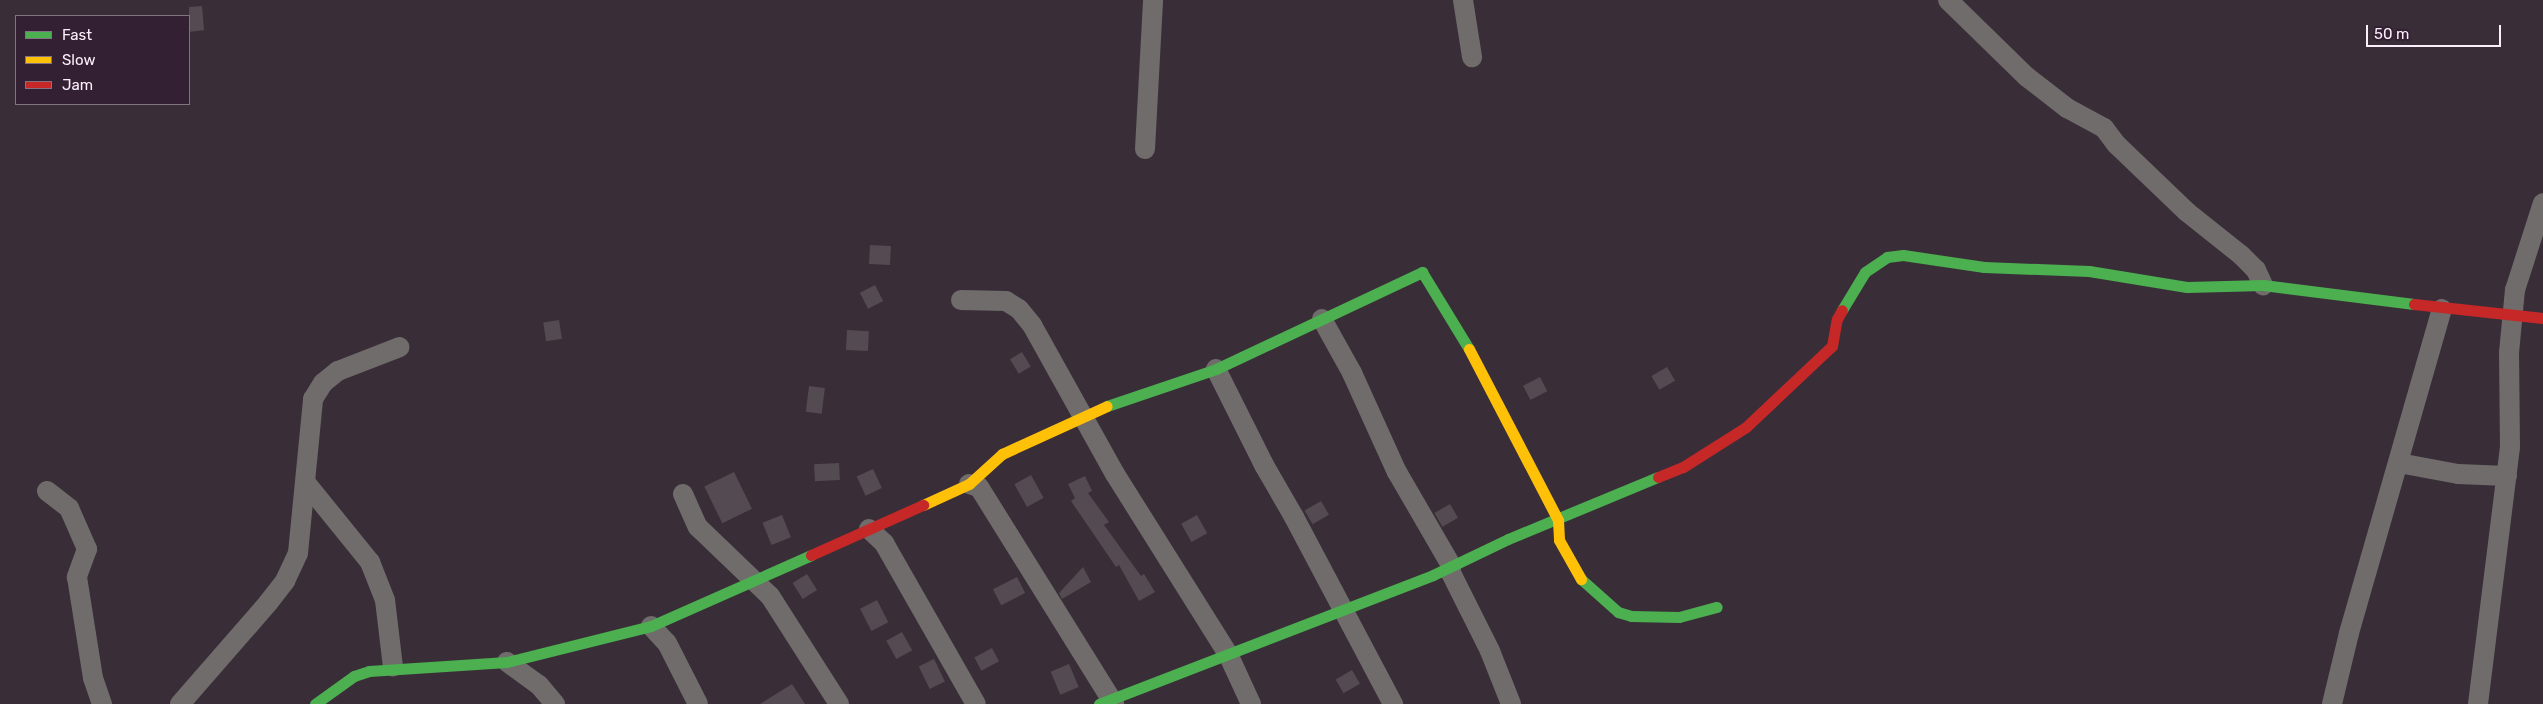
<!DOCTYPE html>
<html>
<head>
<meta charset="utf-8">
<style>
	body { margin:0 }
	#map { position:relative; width:2543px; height:704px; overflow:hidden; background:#392e38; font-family:Rubik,sans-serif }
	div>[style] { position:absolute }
	.building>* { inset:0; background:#534a52; transform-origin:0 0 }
	.street>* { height:20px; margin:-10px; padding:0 10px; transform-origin:10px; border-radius:10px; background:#6f6c6b }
	.fast>* { height:11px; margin:-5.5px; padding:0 5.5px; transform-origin:5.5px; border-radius:5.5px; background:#4caf50 }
	.slow>* { height:11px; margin:-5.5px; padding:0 5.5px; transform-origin:5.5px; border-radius:5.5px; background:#ffc107 }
	.jam>* { height:11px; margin:-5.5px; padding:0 5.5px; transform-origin:5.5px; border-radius:5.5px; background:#c62828 }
	span { translate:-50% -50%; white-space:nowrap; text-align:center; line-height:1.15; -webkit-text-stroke:4px #332032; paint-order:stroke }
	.legend { position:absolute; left:15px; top:15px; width:175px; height:90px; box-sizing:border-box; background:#332032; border:1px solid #837382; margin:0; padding:6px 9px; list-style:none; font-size:15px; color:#fceffb }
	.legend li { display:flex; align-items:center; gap:10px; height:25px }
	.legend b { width:25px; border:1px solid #837382 }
	.scale { position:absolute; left:2366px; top:25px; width:135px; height:22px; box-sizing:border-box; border:2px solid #fceffb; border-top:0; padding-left:6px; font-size:15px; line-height:18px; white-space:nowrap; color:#fceffb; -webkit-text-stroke:4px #332032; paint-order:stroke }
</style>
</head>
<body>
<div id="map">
	<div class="building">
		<i style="clip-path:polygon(202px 6px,204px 30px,189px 32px,189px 7px)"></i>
		<i style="left:870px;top:245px;width:21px;height:19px;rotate:3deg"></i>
		<i style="left:875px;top:285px;width:18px;height:17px;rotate:63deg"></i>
		<i style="left:559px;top:320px;width:19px;height:16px;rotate:81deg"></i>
		<i style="left:847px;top:330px;width:22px;height:20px;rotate:3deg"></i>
		<i style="left:1022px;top:352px;width:17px;height:14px;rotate:59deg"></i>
		<i style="left:1667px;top:367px;width:16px;height:18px;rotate:60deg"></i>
		<i style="left:1540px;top:377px;width:16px;height:19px;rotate:63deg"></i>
		<i style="left:809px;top:386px;width:16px;height:26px;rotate:7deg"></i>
		<i style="left:839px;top:463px;width:17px;height:25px;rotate:87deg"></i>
		<i style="left:873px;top:469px;width:21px;height:18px;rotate:65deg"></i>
		<i style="left:734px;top:472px;width:41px;height:33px;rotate:64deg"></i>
		<i style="left:1031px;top:475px;width:26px;height:19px;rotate:61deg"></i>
		<i style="clip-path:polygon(1085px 476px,1092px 491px,1088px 493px,1109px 522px,1104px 525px,1141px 576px,1144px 574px,1155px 592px,1139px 601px,1119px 565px,1116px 567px,1071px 501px,1075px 498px,1068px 484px)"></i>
		<i style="left:1321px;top:501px;width:16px;height:19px;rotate:60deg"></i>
		<i style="left:1450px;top:504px;width:16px;height:18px;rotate:60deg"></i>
		<i style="left:782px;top:515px;width:24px;height:21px;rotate:68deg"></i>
		<i style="left:1197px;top:515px;width:21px;height:18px;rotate:61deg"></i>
		<i style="clip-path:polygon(1083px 567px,1091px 582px,1062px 599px,1059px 593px)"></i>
		<i style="left:807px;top:574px;width:19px;height:17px;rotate:58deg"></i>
		<i style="left:1017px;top:577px;width:18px;height:27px;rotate:63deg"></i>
		<i style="left:877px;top:600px;width:25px;height:19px;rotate:63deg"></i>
		<i style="left:902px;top:632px;width:21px;height:18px;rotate:61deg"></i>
		<i style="left:992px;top:648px;width:15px;height:20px;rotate:62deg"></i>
		<i style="left:934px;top:659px;width:25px;height:17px;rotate:64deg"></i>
		<i style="left:1069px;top:664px;width:25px;height:20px;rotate:67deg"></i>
		<i style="left:1352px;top:670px;width:16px;height:19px;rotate:60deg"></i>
		<i style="clip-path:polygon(792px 684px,805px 704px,760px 704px)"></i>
	</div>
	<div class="street">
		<i style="left:1463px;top:0;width:58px;rotate:81deg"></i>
		<i style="left:1948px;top:0;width:110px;rotate:44.3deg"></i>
		<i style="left:2027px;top:77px;width:51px;rotate:37.8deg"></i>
		<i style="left:2067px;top:108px;width:42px;rotate:28.4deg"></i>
		<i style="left:2104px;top:128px;width:20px;rotate:53deg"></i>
		<i style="left:2116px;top:144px;width:98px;rotate:43.8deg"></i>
		<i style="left:2187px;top:212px;width:69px;rotate:38.5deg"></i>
		<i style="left:2241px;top:255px;width:21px;rotate:45deg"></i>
		<i style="left:2256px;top:270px;width:17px;rotate:65deg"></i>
		<i style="left:1145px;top:149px;width:149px;rotate:-86.9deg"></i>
		<i style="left:961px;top:300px;width:45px;rotate:1.3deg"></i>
		<i style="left:1006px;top:301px;width:15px;rotate:32deg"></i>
		<i style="left:1019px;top:309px;width:21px;rotate:51deg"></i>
		<i style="left:1032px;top:325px;width:171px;rotate:60.9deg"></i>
		<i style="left:1115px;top:474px;width:213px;rotate:57.9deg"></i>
		<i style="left:1228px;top:654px;width:55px;rotate:65.3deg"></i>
		<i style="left:1322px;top:319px;width:62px;rotate:60.9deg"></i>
		<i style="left:1352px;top:373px;width:109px;rotate:65.6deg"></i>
		<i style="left:1397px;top:472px;width:108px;rotate:59.9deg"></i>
		<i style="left:1451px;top:565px;width:8px;rotate:90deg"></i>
		<i style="left:1451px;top:573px;width:87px;rotate:63.4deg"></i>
		<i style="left:1490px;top:651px;width:57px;rotate:68.4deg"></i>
		<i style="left:1216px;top:369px;width:107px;rotate:63.4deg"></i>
		<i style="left:1264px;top:465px;width:60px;rotate:60deg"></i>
		<i style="left:1294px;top:517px;width:212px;rotate:62.1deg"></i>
		<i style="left:2399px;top:463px;width:60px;rotate:10.6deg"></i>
		<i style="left:2458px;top:474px;width:49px;rotate:2.3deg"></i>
		<i style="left:306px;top:483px;width:102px;rotate:51deg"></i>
		<i style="left:370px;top:562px;width:41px;rotate:68.5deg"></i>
		<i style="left:385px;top:600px;width:67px;rotate:83.2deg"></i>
		<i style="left:969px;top:484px;width:10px;rotate:17deg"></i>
		<i style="left:979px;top:487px;width:256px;rotate:58.1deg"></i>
		<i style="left:47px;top:491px;width:28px;rotate:38deg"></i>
		<i style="left:69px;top:508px;width:45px;rotate:66.3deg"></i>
		<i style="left:87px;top:549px;width:30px;rotate:110deg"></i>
		<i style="left:77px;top:577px;width:102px;rotate:81deg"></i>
		<i style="left:93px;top:678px;width:28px;rotate:71deg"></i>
		<i style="left:683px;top:494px;width:36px;rotate:66deg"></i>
		<i style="left:698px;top:527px;width:100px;rotate:43.8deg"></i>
		<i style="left:770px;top:596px;width:128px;rotate:57.4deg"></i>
		<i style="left:869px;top:529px;width:21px;rotate:43deg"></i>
		<i style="left:884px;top:543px;width:185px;rotate:60.3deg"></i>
		<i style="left:651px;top:626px;width:23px;rotate:47deg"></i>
		<i style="left:667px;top:643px;width:68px;rotate:63.1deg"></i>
		<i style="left:507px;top:662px;width:39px;rotate:36deg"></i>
		<i style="left:539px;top:685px;width:25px;rotate:50deg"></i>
		<i style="left:180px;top:704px;width:134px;rotate:-48.9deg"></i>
		<i style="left:268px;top:603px;width:28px;rotate:-52deg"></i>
		<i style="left:285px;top:581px;width:31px;rotate:-65deg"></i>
		<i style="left:298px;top:553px;width:155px;rotate:-84.4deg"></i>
		<i style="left:313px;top:399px;width:19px;rotate:-58deg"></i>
		<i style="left:323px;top:383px;width:19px;rotate:-39deg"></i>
		<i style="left:338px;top:371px;width:66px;rotate:-21.2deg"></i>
		<i style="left:2332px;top:704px;width:73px;rotate:-76.5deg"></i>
		<i style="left:2349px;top:633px;width:337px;rotate:-74deg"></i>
		<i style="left:2478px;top:704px;width:259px;rotate:-82.9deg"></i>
		<i style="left:2510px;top:447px;width:94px;rotate:-90.6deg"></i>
		<i style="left:2509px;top:353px;width:63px;rotate:-84.6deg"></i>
		<i style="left:2515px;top:290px;width:91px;rotate:-72.2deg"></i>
	</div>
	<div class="fast">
		<i style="left:1842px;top:310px;width:44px;rotate:-58.8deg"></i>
		<i style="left:1865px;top:272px;width:27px;rotate:-34deg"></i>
		<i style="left:1887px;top:257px;width:16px;rotate:-7deg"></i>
		<i style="left:1903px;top:255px;width:82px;rotate:8.4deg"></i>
		<i style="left:1984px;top:267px;width:105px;rotate:2.2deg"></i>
		<i style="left:2089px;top:271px;width:99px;rotate:9.3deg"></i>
		<i style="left:2187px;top:287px;width:76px;rotate:-1.5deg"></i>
		<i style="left:2263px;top:285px;width:152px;rotate:7.2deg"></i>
		<i style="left:1107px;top:406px;width:115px;rotate:-18.7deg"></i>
		<i style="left:1216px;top:369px;width:228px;rotate:-25.2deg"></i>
		<i style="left:1422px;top:272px;width:90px;rotate:58.6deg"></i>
		<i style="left:1581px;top:579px;width:50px;rotate:41.7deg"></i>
		<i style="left:1618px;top:612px;width:14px;rotate:17deg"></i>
		<i style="left:1631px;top:616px;width:48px;rotate:1.2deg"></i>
		<i style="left:1679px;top:617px;width:39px;rotate:-15deg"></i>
		<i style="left:315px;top:704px;width:48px;rotate:-35.7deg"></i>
		<i style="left:354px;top:676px;width:16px;rotate:-18deg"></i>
		<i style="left:369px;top:671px;width:138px;rotate:-3.7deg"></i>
		<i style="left:507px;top:662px;width:148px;rotate:-14deg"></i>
		<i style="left:651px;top:626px;width:175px;rotate:-23.9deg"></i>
		<i style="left:1099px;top:704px;width:358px;rotate:-21.1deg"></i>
		<i style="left:1433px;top:575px;width:83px;rotate:-25.6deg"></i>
		<i style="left:1508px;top:539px;width:162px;rotate:-22.5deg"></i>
	</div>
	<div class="slow">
		<i style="left:1469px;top:349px;width:193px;rotate:62.5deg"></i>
		<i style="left:1558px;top:520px;width:20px;rotate:87deg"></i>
		<i style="left:1559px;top:540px;width:45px;rotate:60.6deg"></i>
		<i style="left:923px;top:505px;width:51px;rotate:-24.5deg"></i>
		<i style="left:969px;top:484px;width:45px;rotate:-42.3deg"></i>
		<i style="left:1002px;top:454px;width:115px;rotate:-24.6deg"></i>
	</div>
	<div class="jam">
		<i style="left:2414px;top:304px;width:130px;rotate:6.2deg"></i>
		<i style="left:1658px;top:477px;width:27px;rotate:-22deg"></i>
		<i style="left:1683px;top:467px;width:75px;rotate:-32.4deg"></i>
		<i style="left:1746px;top:427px;width:118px;rotate:-43.3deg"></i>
		<i style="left:1832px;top:346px;width:27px;rotate:-80deg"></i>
		<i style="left:1837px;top:319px;width:10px;rotate:-61deg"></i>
		<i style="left:811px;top:555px;width:123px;rotate:-24.1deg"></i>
	</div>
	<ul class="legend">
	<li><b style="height:6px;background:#4caf50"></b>Fast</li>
	<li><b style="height:6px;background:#ffc107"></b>Slow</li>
	<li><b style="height:6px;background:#c62828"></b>Jam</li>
	</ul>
	<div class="scale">50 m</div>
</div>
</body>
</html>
